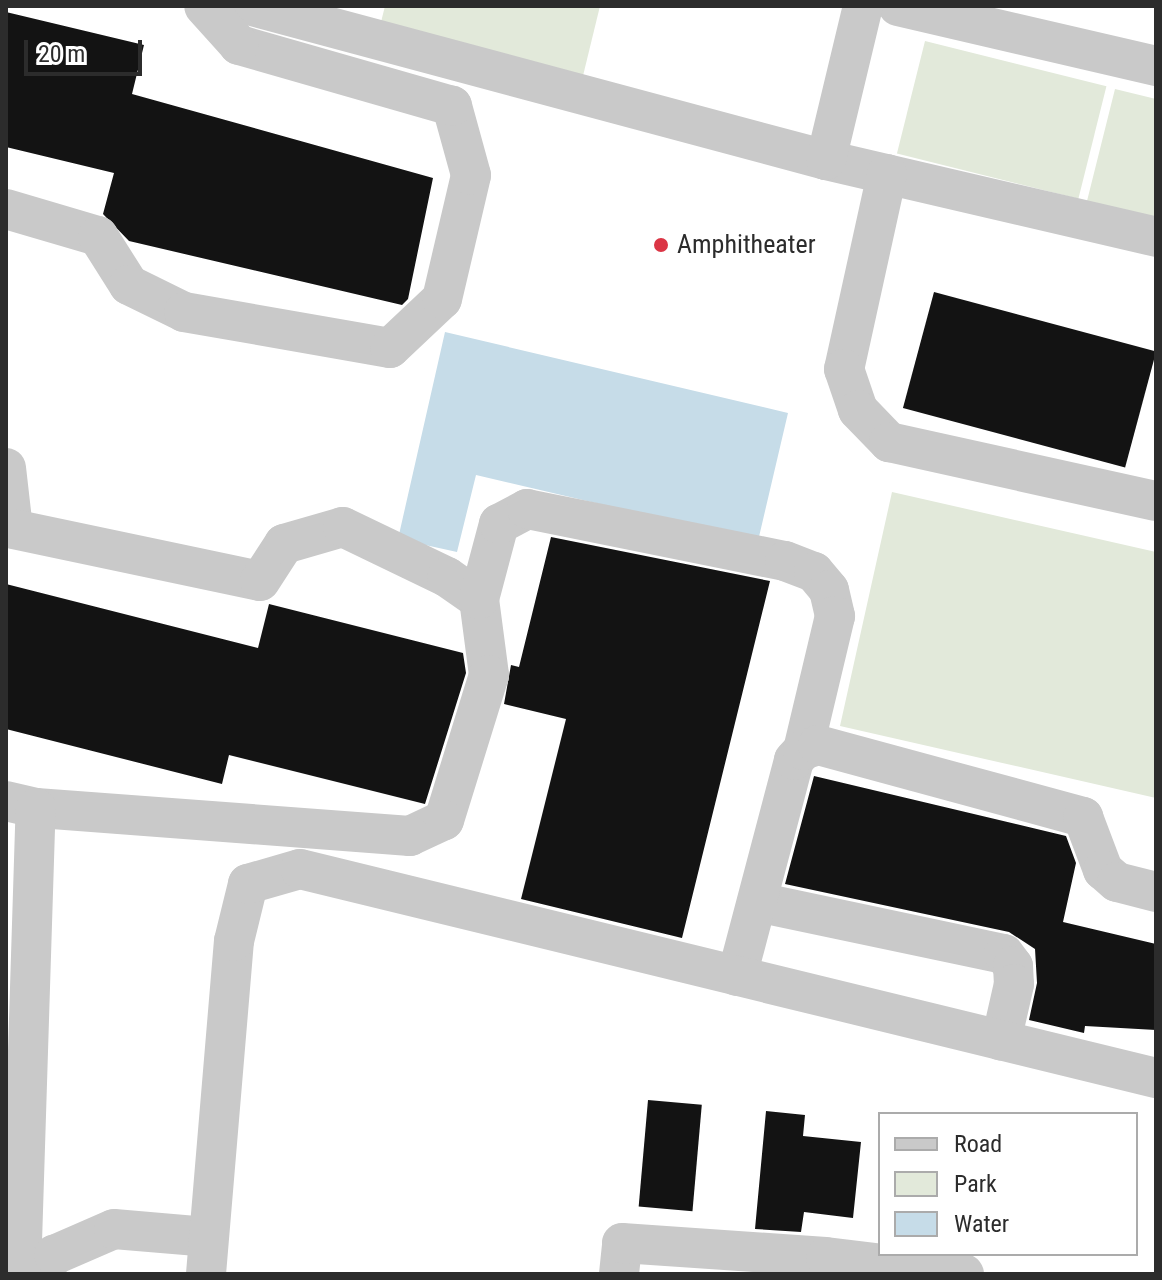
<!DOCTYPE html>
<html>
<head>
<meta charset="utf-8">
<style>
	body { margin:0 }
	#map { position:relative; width:1162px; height:1280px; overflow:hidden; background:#fff; font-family:"Roboto Condensed",sans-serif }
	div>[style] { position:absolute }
	.green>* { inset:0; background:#e2e9da; transform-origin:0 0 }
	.water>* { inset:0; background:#c6dce8 }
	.building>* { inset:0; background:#131313; transform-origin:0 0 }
	.minor>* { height:40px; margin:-20px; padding:0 20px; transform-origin:20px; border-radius:20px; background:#c9c9c9 }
	.dots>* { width:22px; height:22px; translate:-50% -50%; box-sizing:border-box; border:4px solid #fff; border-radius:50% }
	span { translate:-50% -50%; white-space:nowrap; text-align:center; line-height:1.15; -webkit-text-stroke:8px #fff; paint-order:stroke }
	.poi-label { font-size:26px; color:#2c2c2c }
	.left { translate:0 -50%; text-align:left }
	.frame { position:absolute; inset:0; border:8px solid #2c2c2c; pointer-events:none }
	.legend { position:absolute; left:878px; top:1112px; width:260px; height:144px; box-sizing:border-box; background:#fff; border:2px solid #ababab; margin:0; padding:10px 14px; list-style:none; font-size:24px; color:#2c2c2c }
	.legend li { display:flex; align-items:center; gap:16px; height:40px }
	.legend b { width:40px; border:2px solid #ababab }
	.scale { position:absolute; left:24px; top:40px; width:118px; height:36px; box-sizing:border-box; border:4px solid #2c2c2c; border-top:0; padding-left:10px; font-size:24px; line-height:28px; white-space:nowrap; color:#2c2c2c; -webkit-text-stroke:6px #fff; paint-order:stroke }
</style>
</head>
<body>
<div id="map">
	<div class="green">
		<i style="clip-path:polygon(385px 6px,600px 6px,581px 84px,378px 34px)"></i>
		<i style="left:925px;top:41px;width:187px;height:116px;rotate:14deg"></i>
		<i style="clip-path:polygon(1115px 89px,1156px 99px,1156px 218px,1087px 201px)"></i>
		<i style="clip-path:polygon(892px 492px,1156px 552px,1156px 798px,840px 726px)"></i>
	</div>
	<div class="water">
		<i style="clip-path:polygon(445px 332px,788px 413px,758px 541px,476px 475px,457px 552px,398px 539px)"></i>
	</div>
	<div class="building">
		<i style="clip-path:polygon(6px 12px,144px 45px,132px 94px,433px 178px,408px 299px,402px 305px,129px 241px,103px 214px,114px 173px,6px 147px)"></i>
		<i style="left:934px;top:292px;width:230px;height:120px;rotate:15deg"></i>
		<i style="clip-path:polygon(551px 537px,770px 581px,682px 938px,521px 899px,566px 719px,504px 704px,511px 665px,519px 667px)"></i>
		<i style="clip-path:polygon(6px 584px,258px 648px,269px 604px,463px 653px,466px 673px,425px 804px,229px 755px,222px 784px,6px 729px)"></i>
		<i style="clip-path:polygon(814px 776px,1066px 836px,1076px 863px,1063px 922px,1156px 944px,1156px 1030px,1085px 1026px,1084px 1033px,1029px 1020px,1037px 983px,1035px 949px,1009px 932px,785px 884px)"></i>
		<i style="left:648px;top:1100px;width:54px;height:107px;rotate:5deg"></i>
		<i style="clip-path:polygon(766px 1111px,805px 1115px,803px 1136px,861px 1142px,853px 1218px,804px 1212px,801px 1232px,755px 1229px)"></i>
	</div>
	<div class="minor">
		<i style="left:252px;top:6px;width:594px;rotate:15.02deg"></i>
		<i style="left:826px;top:160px;width:339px;rotate:13.1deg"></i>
		<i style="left:898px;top:6px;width:265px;rotate:13.1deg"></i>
		<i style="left:826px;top:160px;width:158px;rotate:-76.5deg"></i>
		<i style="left:887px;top:174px;width:200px;rotate:102.4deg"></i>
		<i style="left:844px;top:369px;width:43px;rotate:71.1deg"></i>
		<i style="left:858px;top:410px;width:45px;rotate:45.9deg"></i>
		<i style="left:889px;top:442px;width:273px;rotate:12.5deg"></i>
		<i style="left:6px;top:209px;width:96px;rotate:16.4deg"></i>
		<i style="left:98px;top:236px;width:58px;rotate:57.7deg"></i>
		<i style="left:129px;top:285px;width:61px;rotate:26.1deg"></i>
		<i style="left:184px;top:312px;width:209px;rotate:9.9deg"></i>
		<i style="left:390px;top:348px;width:71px;rotate:-43.3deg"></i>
		<i style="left:442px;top:299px;width:127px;rotate:-76.8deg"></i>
		<i style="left:471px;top:175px;width:72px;rotate:-105.4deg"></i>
		<i style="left:452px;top:106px;width:222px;rotate:-164deg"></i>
		<i style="left:239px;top:45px;width:52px;rotate:-131.9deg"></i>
		<i style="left:6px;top:468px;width:61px;rotate:83.5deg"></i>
		<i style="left:13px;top:529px;width:252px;rotate:11.9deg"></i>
		<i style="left:260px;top:581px;width:44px;rotate:-57deg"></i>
		<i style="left:284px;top:544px;width:61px;rotate:-16.1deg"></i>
		<i style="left:343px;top:527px;width:115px;rotate:25.7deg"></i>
		<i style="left:447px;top:577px;width:39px;rotate:35deg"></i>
		<i style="left:479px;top:599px;width:77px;rotate:82.5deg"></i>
		<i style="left:489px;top:675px;width:152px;rotate:107.2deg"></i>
		<i style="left:444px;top:820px;width:38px;rotate:155deg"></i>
		<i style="left:410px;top:836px;width:375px;rotate:-175.7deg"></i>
		<i style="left:36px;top:808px;width:31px;rotate:-167deg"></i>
		<i style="left:479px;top:599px;width:78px;rotate:-75.1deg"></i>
		<i style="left:499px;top:524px;width:32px;rotate:-28deg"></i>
		<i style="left:527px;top:509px;width:263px;rotate:11.4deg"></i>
		<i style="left:785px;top:561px;width:31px;rotate:21deg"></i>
		<i style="left:814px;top:572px;width:23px;rotate:50deg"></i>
		<i style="left:829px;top:590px;width:27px;rotate:77deg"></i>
		<i style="left:835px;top:616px;width:138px;rotate:103.4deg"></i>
		<i style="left:757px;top:902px;width:252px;rotate:11.9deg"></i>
		<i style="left:1004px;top:954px;width:15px;rotate:53deg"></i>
		<i style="left:1013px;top:966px;width:18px;rotate:87deg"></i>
		<i style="left:1014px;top:984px;width:58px;rotate:102.8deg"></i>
		<i style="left:737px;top:976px;width:223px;rotate:-75.2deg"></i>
		<i style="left:794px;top:760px;width:13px;rotate:-48deg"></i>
		<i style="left:803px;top:750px;width:16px;rotate:-18deg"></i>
		<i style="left:818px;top:745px;width:275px;rotate:15.2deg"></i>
		<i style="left:1083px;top:817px;width:57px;rotate:69.3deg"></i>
		<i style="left:1103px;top:870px;width:18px;rotate:41deg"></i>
		<i style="left:1117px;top:882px;width:40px;rotate:14.4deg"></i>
		<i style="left:21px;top:1274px;width:466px;rotate:-88.2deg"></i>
		<i style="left:40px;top:1274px;width:24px;rotate:-54deg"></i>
		<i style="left:54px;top:1255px;width:65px;rotate:-23.4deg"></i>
		<i style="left:114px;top:1229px;width:93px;rotate:4.9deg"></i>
		<i style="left:206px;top:1274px;width:334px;rotate:-85.2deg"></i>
		<i style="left:234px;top:941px;width:59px;rotate:-76.2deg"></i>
		<i style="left:248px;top:884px;width:54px;rotate:-16.1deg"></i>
		<i style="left:300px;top:869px;width:881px;rotate:13.72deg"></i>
		<i style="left:619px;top:1274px;width:31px;rotate:-84deg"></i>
		<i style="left:622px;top:1243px;width:204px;rotate:3.9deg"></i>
		<i style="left:826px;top:1257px;width:139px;rotate:7deg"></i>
	</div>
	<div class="dots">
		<i style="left:661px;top:245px;background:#db3545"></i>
	</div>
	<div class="poi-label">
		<span class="left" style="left:677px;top:245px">Amphitheater</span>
	</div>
	<div class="frame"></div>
	<ul class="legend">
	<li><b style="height:10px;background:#c9c9c9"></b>Road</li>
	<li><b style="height:22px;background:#e2e9da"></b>Park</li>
	<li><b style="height:22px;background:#c6dce8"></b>Water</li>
	</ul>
	<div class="scale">20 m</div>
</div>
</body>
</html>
